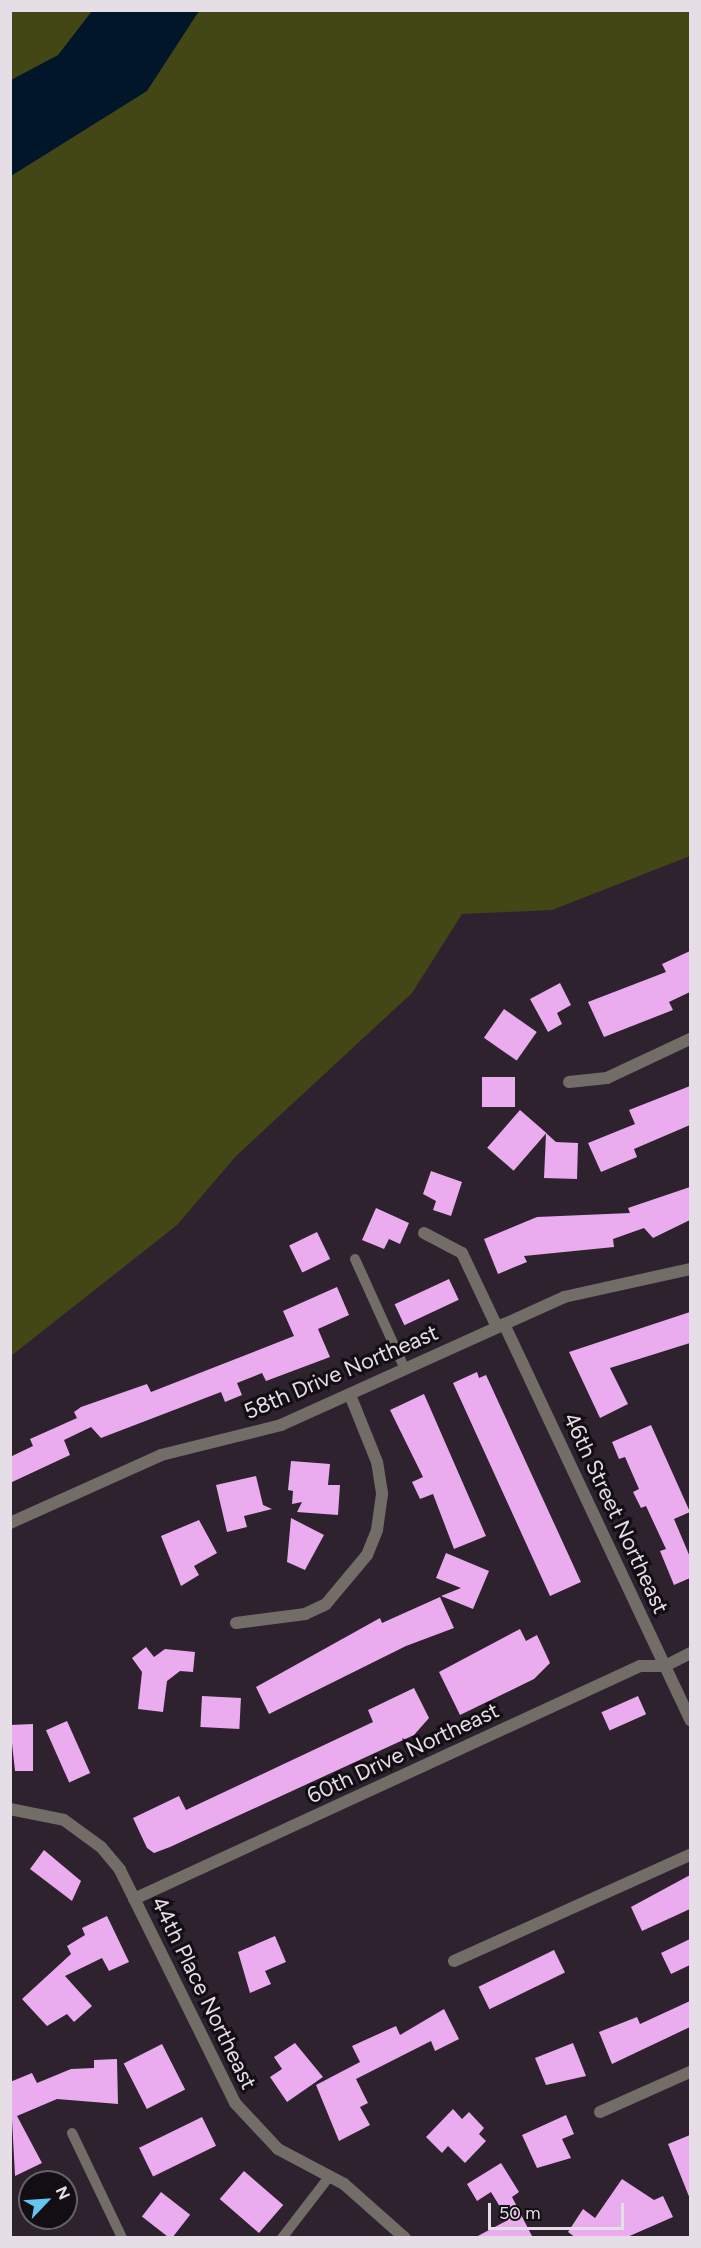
<!DOCTYPE html>
<style>
body{margin:0}
#map{position:relative;width:701px;height:2248px;overflow:hidden;background:#2d222e;font-family:Figtree,sans-serif}
div>[style]{position:absolute}
[style*='--x']{left:calc(var(--x)*1px);top:calc(var(--y)*1px);width:calc(var(--w)*1px);rotate:calc(var(--a)*1deg)}
.green>*{inset:0;background:#434715}
.water>*{inset:0;background:#011729}
.building>*{inset:0;background:#ebabef;transform-origin:0 0}
.lane>*{height:10px;margin:-5px;padding:0 5px;transform-origin:5px;border-radius:5px;background:#736d68}
.street>*{height:12px;margin:-6px;padding:0 6px;transform-origin:6px;border-radius:6px;background:#736d68}
span{translate:-50% -50%;white-space:nowrap;text-align:center;line-height:1.15;-webkit-text-stroke:6px #120e13;paint-order:stroke}
.street-label{font-size:22px;color:#e5dee6}
.frame{position:absolute;inset:0;border:12px solid #e5dee6;pointer-events:none}
.north{position:absolute;left:18px;top:2170px;width:60px;height:60px;box-sizing:border-box;background:#120e13;border:2px solid #666167;border-radius:50%;rotate:65deg;font-size:16px;font-weight:700;line-height:24px;text-align:center;color:#e5dee6}
.north::after{content:'';display:block;margin:auto;width:21px;height:27px;background:#64c5ee;clip-path:polygon(50% 0,100% 100%,50% 72%,0 100%)}
.scale{position:absolute;left:488px;top:2203px;width:136px;height:27px;box-sizing:border-box;border:3px solid #e5dee6;border-top:0;padding-left:8px;font-size:18px;line-height:21px;white-space:nowrap;color:#e5dee6;-webkit-text-stroke:4px #120e13;paint-order:stroke}
</style>
<div id="map">
<div class="green">
<div style="clip-path:polygon(11px 11px,690px 11px,690px 856px,552px 910px,462px 914px,412px 993px,236px 1156px,177px 1225px,11px 1356px)"></div>
</div>
<div class="water">
<div style="clip-path:polygon(92px 11px,199px 11px,147px 91px,11px 176px,11px 80px,58px 55px)"></div>
</div>
<div class="building">
<div style="clip-path:polygon(690px 951px,690px 992px,669px 1002px,673px 1010px,604px 1037px,588px 1002px,666px 972px,662px 964px)"></div>
<div style="clip-path:polygon(560px 983px,571px 1005px,557px 1013px,562px 1024px,548px 1032px,530px 999px)"></div>
<div style="left:504px;top:1009px;width:40px;height:35px;rotate:35deg"></div>
<div style="left:482px;top:1077px;width:33px;height:30px"></div>
<div style="clip-path:polygon(690px 1086px,690px 1125px,634px 1149px,637px 1157px,601px 1172px,588px 1143px,635px 1124px,629px 1110px)"></div>
<div style="left:520px;top:1110px;width:35px;height:50px;rotate:41deg"></div>
<div style="clip-path:polygon(546px 1133px,556px 1142px,578px 1143px,577px 1179px,544px 1178px)"></div>
<div style="clip-path:polygon(431px 1171px,462px 1182px,451px 1216px,433px 1210px,436px 1201px,423px 1194px)"></div>
<div style="clip-path:polygon(690px 1187px,690px 1220px,653px 1238px,644px 1228px,613px 1239px,614px 1247px,524px 1256px,527px 1262px,498px 1274px,484px 1239px,537px 1217px,630px 1213px,628px 1208px)"></div>
<div style="clip-path:polygon(376px 1208px,409px 1223px,400px 1244px,389px 1239px,384px 1249px,362px 1240px)"></div>
<div style="left:317px;top:1232px;width:30px;height:31px;rotate:64deg"></div>
<div style="left:449px;top:1279px;width:23px;height:60px;rotate:65deg"></div>
<div style="clip-path:polygon(337px 1287px,349px 1315px,318px 1329px,330px 1357px,266px 1381px,262px 1373px,237px 1383px,242px 1395px,225px 1402px,221px 1392px,101px 1438px,91px 1427px,64px 1440px,70px 1455px,10px 1483px,10px 1457px,33px 1446px,30px 1439px,77px 1418px,74px 1412px,81px 1407px,147px 1384px,151px 1392px,294px 1336px,283px 1311px)"></div>
<div style="clip-path:polygon(690px 1312px,690px 1343px,610px 1368px,628px 1404px,600px 1418px,569px 1352px)"></div>
<div style="clip-path:polygon(477px 1372px,479px 1378px,486px 1375px,581px 1582px,550px 1596px,453px 1383px)"></div>
<div style="clip-path:polygon(424px 1394px,486px 1536px,454px 1549px,433px 1494px,420px 1499px,412px 1482px,423px 1477px,390px 1410px)"></div>
<div style="clip-path:polygon(651px 1425px,690px 1512px,674px 1519px,690px 1557px,690px 1578px,674px 1585px,660px 1551px,666px 1549px,646px 1506px,641px 1508px,633px 1492px,639px 1489px,625px 1457px,619px 1459px,612px 1442px)"></div>
<div style="clip-path:polygon(291px 1461px,330px 1464px,328px 1485px,340px 1485px,338px 1515px,297px 1512px,302px 1502px,292px 1504px,293px 1491px,288px 1490px)"></div>
<div style="clip-path:polygon(256px 1476px,263px 1505px,272px 1509px,244px 1516px,247px 1527px,227px 1532px,216px 1485px)"></div>
<div style="clip-path:polygon(291px 1518px,324px 1535px,305px 1570px,287px 1562px)"></div>
<div style="clip-path:polygon(199px 1520px,217px 1553px,194px 1566px,199px 1575px,181px 1586px,161px 1536px)"></div>
<div style="clip-path:polygon(446px 1553px,489px 1571px,473px 1609px,441px 1596px,461px 1588px,436px 1578px)"></div>
<div style="clip-path:polygon(440px 1597px,454px 1628px,406px 1646px,269px 1714px,256px 1687px,380px 1618px,382px 1623px)"></div>
<div style="clip-path:polygon(520px 1629px,526px 1641px,537px 1635px,550px 1663px,534px 1679px,460px 1715px,439px 1672px)"></div>
<div style="clip-path:polygon(146px 1647px,154px 1657px,165px 1649px,195px 1652px,193px 1672px,180px 1671px,167px 1681px,163px 1712px,138px 1709px,142px 1672px,132px 1658px)"></div>
<div style="clip-path:polygon(414px 1688px,429px 1718px,414px 1735px,170px 1847px,154px 1853px,147px 1848px,133px 1818px,179px 1796px,186px 1810px,373px 1722px,368px 1710px)"></div>
<div style="left:202px;top:1696px;width:39px;height:31px;rotate:3deg"></div>
<div style="left:638px;top:1696px;width:20px;height:40px;rotate:66deg"></div>
<div style="left:67px;top:1721px;width:57px;height:23px;rotate:66deg"></div>
<div style="clip-path:polygon(33px 1724px,33px 1771px,15px 1771px,10px 1725px)"></div>
<div style="clip-path:polygon(44px 1850px,81px 1881px,72px 1901px,30px 1869px)"></div>
<div style="clip-path:polygon(690px 1875px,690px 1909px,642px 1931px,631px 1907px)"></div>
<div style="clip-path:polygon(107px 1916px,129px 1962px,109px 1971px,102px 1958px,65px 1976px,92px 2006px,74px 2022px,67px 2014px,47px 2026px,22px 1999px,71px 1954px,67px 1946px,85px 1935px,82px 1928px)"></div>
<div style="clip-path:polygon(275px 1936px,286px 1962px,265px 1971px,271px 1984px,250px 1993px,238px 1952px)"></div>
<div style="clip-path:polygon(690px 1939px,690px 1965px,671px 1974px,661px 1953px)"></div>
<div style="left:554px;top:1950px;width:25px;height:84px;rotate:64deg"></div>
<div style="clip-path:polygon(690px 2001px,690px 2027px,612px 2064px,599px 2032px,637px 2017px,640px 2024px)"></div>
<div style="clip-path:polygon(444px 2009px,459px 2039px,435px 2051px,431px 2041px,356px 2079px,368px 2103px,360px 2107px,370px 2125px,339px 2141px,316px 2085px,360px 2062px,352px 2046px,396px 2026px,400px 2035px)"></div>
<div style="clip-path:polygon(295px 2043px,323px 2077px,287px 2102px,270px 2077px,282px 2069px,274px 2057px)"></div>
<div style="clip-path:polygon(573px 2043px,586px 2076px,546px 2085px,535px 2058px)"></div>
<div style="left:162px;top:2044px;width:51px;height:43px;rotate:63deg"></div>
<div style="clip-path:polygon(117px 2059px,118px 2104px,57px 2099px,17px 2116px,42px 2163px,15px 2176px,10px 2082px,32px 2073px,37px 2083px,71px 2069px,94px 2068px,94px 2060px)"></div>
<div style="clip-path:polygon(453px 2109px,462px 2119px,469px 2112px,484px 2128px,479px 2134px,486px 2141px,465px 2163px,448px 2146px,442px 2153px,426px 2137px)"></div>
<div style="clip-path:polygon(566px 2115px,574px 2134px,562px 2139px,571px 2158px,537px 2168px,522px 2135px)"></div>
<div style="left:202px;top:2117px;width:32px;height:70px;rotate:64deg"></div>
<div style="clip-path:polygon(690px 2135px,690px 2199px,668px 2144px)"></div>
<div style="clip-path:polygon(501px 2163px,519px 2192px,512px 2197px,533px 2238px,474px 2238px,508px 2220px,491px 2192px,477px 2201px,467px 2184px)"></div>
<div style="left:244px;top:2171px;width:52px;height:37px;rotate:41deg"></div>
<div style="clip-path:polygon(622px 2179px,654px 2200px,663px 2196px,673px 2217px,625px 2238px,576px 2238px,568px 2232px,583px 2209px,595px 2218px)"></div>
<div style="left:161px;top:2192px;width:37px;height:31px;rotate:38deg"></div>
</div>
<div class="lane">
<div style="--x:355;--y:1259;--w:121;--a:65.6"></div>
<div style="--x:72;--y:2133;--w:116;--a:64.5"></div>
<div style="--x:282;--y:2238;--w:77;--a:-52.4"></div>
</div>
<div class="street">
<div style="--x:569;--y:1082;--w:38;--a:-6"></div>
<div style="--x:607;--y:1078;--w:92;--a:-25.2"></div>
<div style="--x:424;--y:1233;--w:43;--a:27.8"></div>
<div style="--x:462;--y:1253;--w:82;--a:64.7"></div>
<div style="--x:504;--y:1324;--w:438;--a:64.8"></div>
<div style="--x:10;--y:1523;--w:166;--a:-24.2"></div>
<div style="--x:161;--y:1455;--w:124;--a:-14"></div>
<div style="--x:281;--y:1425;--w:311;--a:-24.3"></div>
<div style="--x:564;--y:1297;--w:129;--a:-12.5"></div>
<div style="--x:236;--y:1623;--w:70;--a:-7.4"></div>
<div style="--x:305;--y:1614;--w:23;--a:-25"></div>
<div style="--x:326;--y:1604;--w:64;--a:-50.1"></div>
<div style="--x:367;--y:1555;--w:27;--a:-68"></div>
<div style="--x:377;--y:1530;--w:37;--a:-82"></div>
<div style="--x:382;--y:1493;--w:31;--a:-99"></div>
<div style="--x:377;--y:1462;--w:72;--a:-111.9"></div>
<div style="--x:10;--y:1809;--w:55;--a:11.5"></div>
<div style="--x:64;--y:1820;--w:46;--a:36.1"></div>
<div style="--x:101;--y:1847;--w:30;--a:50"></div>
<div style="--x:120;--y:1870;--w:260;--a:63.7"></div>
<div style="--x:235;--y:2103;--w:63;--a:46.9"></div>
<div style="--x:278;--y:2149;--w:75;--a:27.9"></div>
<div style="--x:344;--y:2184;--w:81;--a:41.5"></div>
<div style="--x:134;--y:1899;--w:557;--a:-24.72"></div>
<div style="--x:640;--y:1666;--w:25;--a:0"></div>
<div style="--x:665;--y:1666;--w:28;--a:-27"></div>
<div style="--x:454;--y:1961;--w:259;--a:-24.2"></div>
<div style="--x:600;--y:2112;--w:98;--a:-24"></div>
</div>
<div class="street-label">
<span style="left:341px;top:1372px;rotate:-23deg">58th Drive Northeast</span>
<span style="left:616px;top:1513px;rotate:65deg">46th Street Northeast</span>
<span style="left:403px;top:1753px;rotate:-25deg">60th Drive Northeast</span>
<span style="left:204px;top:1993px;rotate:64deg">44th Place Northeast</span>
</div>
<div class="frame"></div>
<div class="north">N</div>
<div class="scale">50 m</div>
</div>
